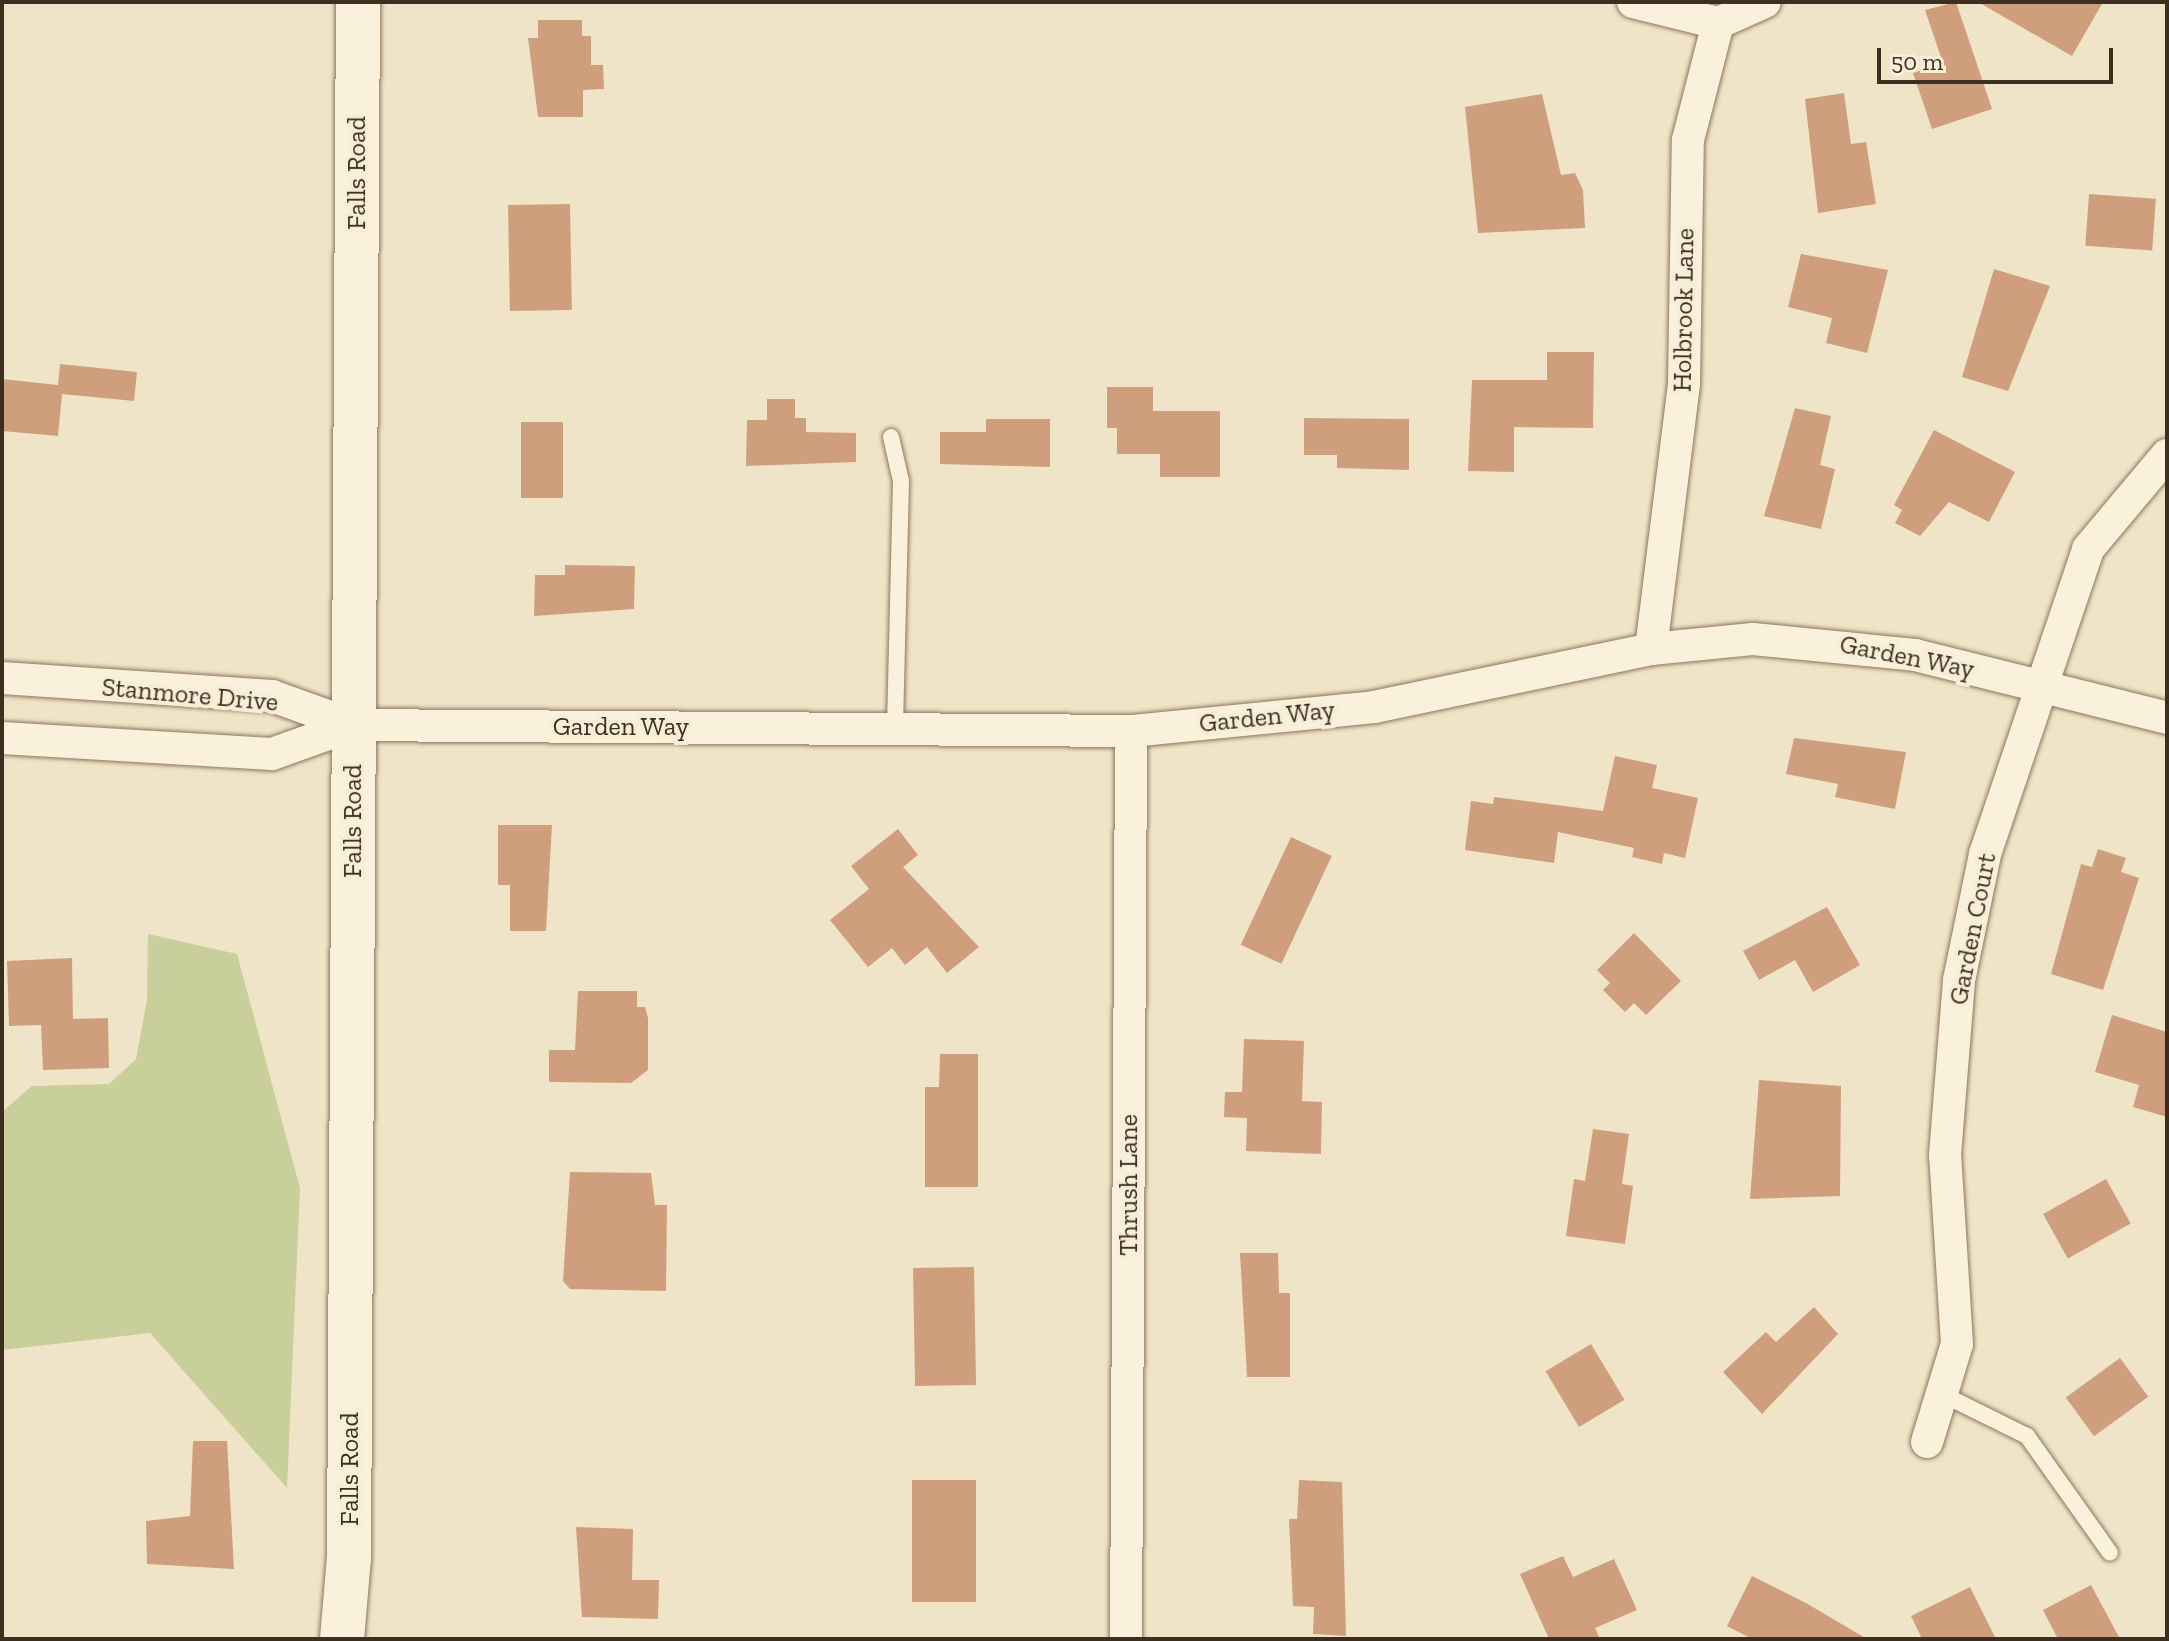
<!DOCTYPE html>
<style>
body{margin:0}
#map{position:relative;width:2169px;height:1641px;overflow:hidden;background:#f0e4c8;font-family:"Zilla Slab",serif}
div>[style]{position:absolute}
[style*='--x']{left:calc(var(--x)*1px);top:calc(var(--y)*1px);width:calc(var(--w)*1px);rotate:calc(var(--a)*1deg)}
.green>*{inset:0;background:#c9cf9b}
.building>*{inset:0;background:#cf9f7d;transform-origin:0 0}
.roads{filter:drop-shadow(0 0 2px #8d765c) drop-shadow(0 0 2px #8d765c)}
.lane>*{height:16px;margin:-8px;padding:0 8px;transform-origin:8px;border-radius:8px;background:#faf1dc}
.street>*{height:32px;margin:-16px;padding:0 16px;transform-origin:16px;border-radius:16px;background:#faf1dc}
.secondary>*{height:44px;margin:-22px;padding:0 22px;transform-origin:22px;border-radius:22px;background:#faf1dc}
span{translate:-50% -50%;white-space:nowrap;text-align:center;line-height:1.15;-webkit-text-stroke:8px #f7eed8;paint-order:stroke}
.street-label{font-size:26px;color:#3d2e20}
.frame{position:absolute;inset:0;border:4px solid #3d2e20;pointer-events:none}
.scale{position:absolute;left:1877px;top:48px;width:236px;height:36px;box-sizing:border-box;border:4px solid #3d2e20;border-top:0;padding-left:10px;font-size:24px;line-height:28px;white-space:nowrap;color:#3d2e20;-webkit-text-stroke:6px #f7eed8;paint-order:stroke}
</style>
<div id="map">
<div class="green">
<div style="clip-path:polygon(148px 934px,237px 954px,300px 1188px,287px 1488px,150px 1333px,2px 1350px,2px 1112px,32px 1086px,109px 1084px,136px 1059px,147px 1000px)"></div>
</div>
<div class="building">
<div style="clip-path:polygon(1956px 2px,1992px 109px,1932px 129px,1913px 73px,1943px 63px,1925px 10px)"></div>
<div style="clip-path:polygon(1978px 2px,2103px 2px,2072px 56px)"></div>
<div style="clip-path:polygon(538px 20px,582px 20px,582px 36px,591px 36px,591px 65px,603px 65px,604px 89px,583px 90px,583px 117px,538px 117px,528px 38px,538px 38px)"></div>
<div style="clip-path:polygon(1844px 93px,1851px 144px,1866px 142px,1876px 204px,1818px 213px,1805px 99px)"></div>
<div style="clip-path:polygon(1542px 94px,1561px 175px,1575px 173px,1583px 190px,1585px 228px,1478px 233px,1465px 107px)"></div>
<div style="left:2089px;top:194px;width:67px;height:52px;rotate:4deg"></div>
<div style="left:570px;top:204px;width:106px;height:62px;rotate:89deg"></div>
<div style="clip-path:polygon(1801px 254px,1888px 270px,1867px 353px,1826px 343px,1832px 318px,1788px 307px)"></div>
<div style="clip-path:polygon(1994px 269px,2050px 286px,2008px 391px,1962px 377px)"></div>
<div style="clip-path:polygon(1547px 352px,1594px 352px,1593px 428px,1514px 427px,1514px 472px,1468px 471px,1472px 380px,1547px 380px)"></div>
<div style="clip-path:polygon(60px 364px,137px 372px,134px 401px,62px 394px,58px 436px,2px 431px,2px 379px,58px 385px)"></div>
<div style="clip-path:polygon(1107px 387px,1153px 387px,1153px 411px,1220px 411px,1220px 477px,1160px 477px,1160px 454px,1117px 454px,1117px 428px,1107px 428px)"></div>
<div style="clip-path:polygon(767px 399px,795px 399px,795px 418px,806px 418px,806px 432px,856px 433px,856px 462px,746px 466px,747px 420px,767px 420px)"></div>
<div style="clip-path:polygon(1795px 408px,1831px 416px,1820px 465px,1835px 469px,1821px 529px,1764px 516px)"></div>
<div style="clip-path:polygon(1304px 418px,1409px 419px,1409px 470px,1337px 468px,1337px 455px,1304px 455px)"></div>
<div style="clip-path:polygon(986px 419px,1050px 419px,1050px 467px,940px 464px,940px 432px,986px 432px)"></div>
<div style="left:521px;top:422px;width:42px;height:76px"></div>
<div style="clip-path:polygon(1934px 430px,2015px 472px,1989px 522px,1949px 502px,1920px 536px,1895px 523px,1902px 510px,1894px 505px)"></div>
<div style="clip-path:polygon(565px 565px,635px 566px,634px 609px,534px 616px,535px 575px,565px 575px)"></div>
<div style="clip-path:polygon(1794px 738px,1906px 752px,1895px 809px,1835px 797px,1838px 784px,1786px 774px)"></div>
<div style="clip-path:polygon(1615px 756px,1657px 765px,1652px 788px,1698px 798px,1685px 858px,1664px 853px,1662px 864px,1632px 857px,1634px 848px,1558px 832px,1554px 863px,1465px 850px,1471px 801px,1493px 804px,1494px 797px,1603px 811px)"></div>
<div style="clip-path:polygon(498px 825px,552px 825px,546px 931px,510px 931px,510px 885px,498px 885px)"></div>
<div style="clip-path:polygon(898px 829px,918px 855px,903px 867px,979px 947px,947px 973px,927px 947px,905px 965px,892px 948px,868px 967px,830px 920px,869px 889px,851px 866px)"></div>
<div style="left:1291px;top:837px;width:45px;height:119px;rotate:25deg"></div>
<div style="clip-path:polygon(2098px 849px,2126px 858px,2121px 872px,2139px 878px,2103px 990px,2051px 974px,2081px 864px,2092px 867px)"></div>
<div style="clip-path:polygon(1827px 907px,1860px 965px,1813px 992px,1795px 960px,1759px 980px,1743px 951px)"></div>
<div style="clip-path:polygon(1634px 933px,1681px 981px,1646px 1015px,1634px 1003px,1625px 1012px,1603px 990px,1610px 983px,1597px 970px)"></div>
<div style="clip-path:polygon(72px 958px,73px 1019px,108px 1018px,109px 1068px,43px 1070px,41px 1025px,9px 1026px,7px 961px)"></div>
<div style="clip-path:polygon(578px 991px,637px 991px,637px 1007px,645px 1007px,648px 1018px,648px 1070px,631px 1083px,549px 1082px,549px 1050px,575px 1050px)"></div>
<div style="clip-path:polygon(2112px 1015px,2167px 1032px,2167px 1117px,2133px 1107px,2139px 1085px,2095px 1072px)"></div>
<div style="clip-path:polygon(1244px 1039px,1304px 1041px,1302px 1101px,1322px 1102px,1321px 1154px,1246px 1151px,1247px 1118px,1224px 1117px,1225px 1092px,1242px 1092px)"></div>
<div style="clip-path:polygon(940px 1054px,978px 1054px,978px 1187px,925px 1187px,925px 1087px,939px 1087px)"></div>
<div style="clip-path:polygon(1759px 1080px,1841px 1086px,1840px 1196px,1750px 1199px)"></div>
<div style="clip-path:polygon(1593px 1129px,1629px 1134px,1622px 1184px,1633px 1186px,1625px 1244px,1566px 1236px,1574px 1179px,1585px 1181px)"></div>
<div style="clip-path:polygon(570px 1172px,651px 1173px,655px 1205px,667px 1205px,666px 1291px,570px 1289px,563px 1281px)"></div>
<div style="left:2106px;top:1179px;width:51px;height:72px;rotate:61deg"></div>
<div style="clip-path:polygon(1240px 1253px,1278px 1253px,1279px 1293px,1290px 1293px,1290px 1377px,1247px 1377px)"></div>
<div style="left:974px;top:1267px;width:118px;height:61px;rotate:89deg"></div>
<div style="clip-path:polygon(1814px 1307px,1838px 1334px,1762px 1414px,1723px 1372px,1766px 1332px,1776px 1342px)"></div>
<div style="left:1591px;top:1344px;width:65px;height:53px;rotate:59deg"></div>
<div style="left:2120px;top:1358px;width:48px;height:67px;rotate:54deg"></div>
<div style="clip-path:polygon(193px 1441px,227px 1441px,234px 1569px,147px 1564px,146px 1521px,190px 1516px)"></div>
<div style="left:912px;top:1480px;width:64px;height:122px"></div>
<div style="clip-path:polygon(1299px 1480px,1342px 1482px,1346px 1636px,1313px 1634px,1314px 1607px,1293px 1606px,1289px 1519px,1297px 1519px)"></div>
<div style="clip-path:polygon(576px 1527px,633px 1529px,632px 1580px,659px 1580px,658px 1619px,582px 1617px)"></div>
<div style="clip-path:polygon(1563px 1556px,1573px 1577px,1614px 1559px,1637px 1610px,1595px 1628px,1600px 1639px,1549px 1639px,1520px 1574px)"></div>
<div style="clip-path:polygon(1752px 1576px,1806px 1603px,1867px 1639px,1752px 1639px,1727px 1626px)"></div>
<div style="clip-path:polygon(2091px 1585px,2120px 1639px,2058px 1639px,2043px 1610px)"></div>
<div style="clip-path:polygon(1970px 1587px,1996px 1639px,1922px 1639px,1911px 1616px)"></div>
</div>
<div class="roads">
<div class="lane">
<div style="--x:891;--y:437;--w:45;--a:77.2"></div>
<div style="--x:901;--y:481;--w:248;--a:91.4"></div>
<div style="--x:1942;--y:1394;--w:95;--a:26.3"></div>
<div style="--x:2027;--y:1436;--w:143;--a:54.6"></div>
</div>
<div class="street">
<div style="--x:1633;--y:2;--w:88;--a:13.9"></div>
<div style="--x:1651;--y:649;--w:267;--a:-82.9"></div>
<div style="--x:1684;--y:384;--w:244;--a:-89.1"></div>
<div style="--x:1688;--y:140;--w:121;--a:-75.6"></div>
<div style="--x:1718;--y:23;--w:51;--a:-24.1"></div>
<div style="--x:2;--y:678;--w:271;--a:3.8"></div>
<div style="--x:272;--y:696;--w:86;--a:19.7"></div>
<div style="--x:353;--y:725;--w:778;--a:0.44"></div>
<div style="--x:1131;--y:731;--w:244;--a:-5.6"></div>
<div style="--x:1374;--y:707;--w:283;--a:-11.8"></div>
<div style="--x:1651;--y:649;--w:102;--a:-5.6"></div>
<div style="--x:1753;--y:639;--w:163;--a:5.6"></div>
<div style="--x:1915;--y:655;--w:260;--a:14"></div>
<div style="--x:2;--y:738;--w:270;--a:3.4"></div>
<div style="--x:272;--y:754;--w:86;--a:-19.7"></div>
<div style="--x:1927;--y:1442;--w:102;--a:-73"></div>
<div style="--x:1957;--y:1344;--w:189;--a:-93.6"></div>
<div style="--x:1945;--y:1155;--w:176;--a:-85.4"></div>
<div style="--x:1959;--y:980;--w:129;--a:-78.3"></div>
<div style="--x:1985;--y:854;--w:322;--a:-71.3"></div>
<div style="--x:2088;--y:549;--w:123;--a:-50"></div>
<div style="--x:1126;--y:1639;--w:908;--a:-89.68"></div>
</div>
<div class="secondary">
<div style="--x:342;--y:1639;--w:81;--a:-85.1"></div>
<div style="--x:349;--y:1558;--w:1556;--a:-89.67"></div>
</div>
</div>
<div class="street-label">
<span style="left:357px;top:173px;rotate:-90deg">Falls Road</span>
<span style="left:1684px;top:310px;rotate:-89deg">Holbrook Lane</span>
<span style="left:1907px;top:657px;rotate:11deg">Garden Way</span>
<span style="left:190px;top:695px;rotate:5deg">Stanmore Drive</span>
<span style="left:1267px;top:717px;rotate:-6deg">Garden Way</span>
<span style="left:621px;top:727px">Garden Way</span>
<span style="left:353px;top:821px;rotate:-90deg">Falls Road</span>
<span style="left:1973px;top:929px;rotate:-79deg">Garden Court</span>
<span style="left:1129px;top:1185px;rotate:-90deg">Thrush Lane</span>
<span style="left:350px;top:1469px;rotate:-90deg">Falls Road</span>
</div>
<div class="frame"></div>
<div class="scale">50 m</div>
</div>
